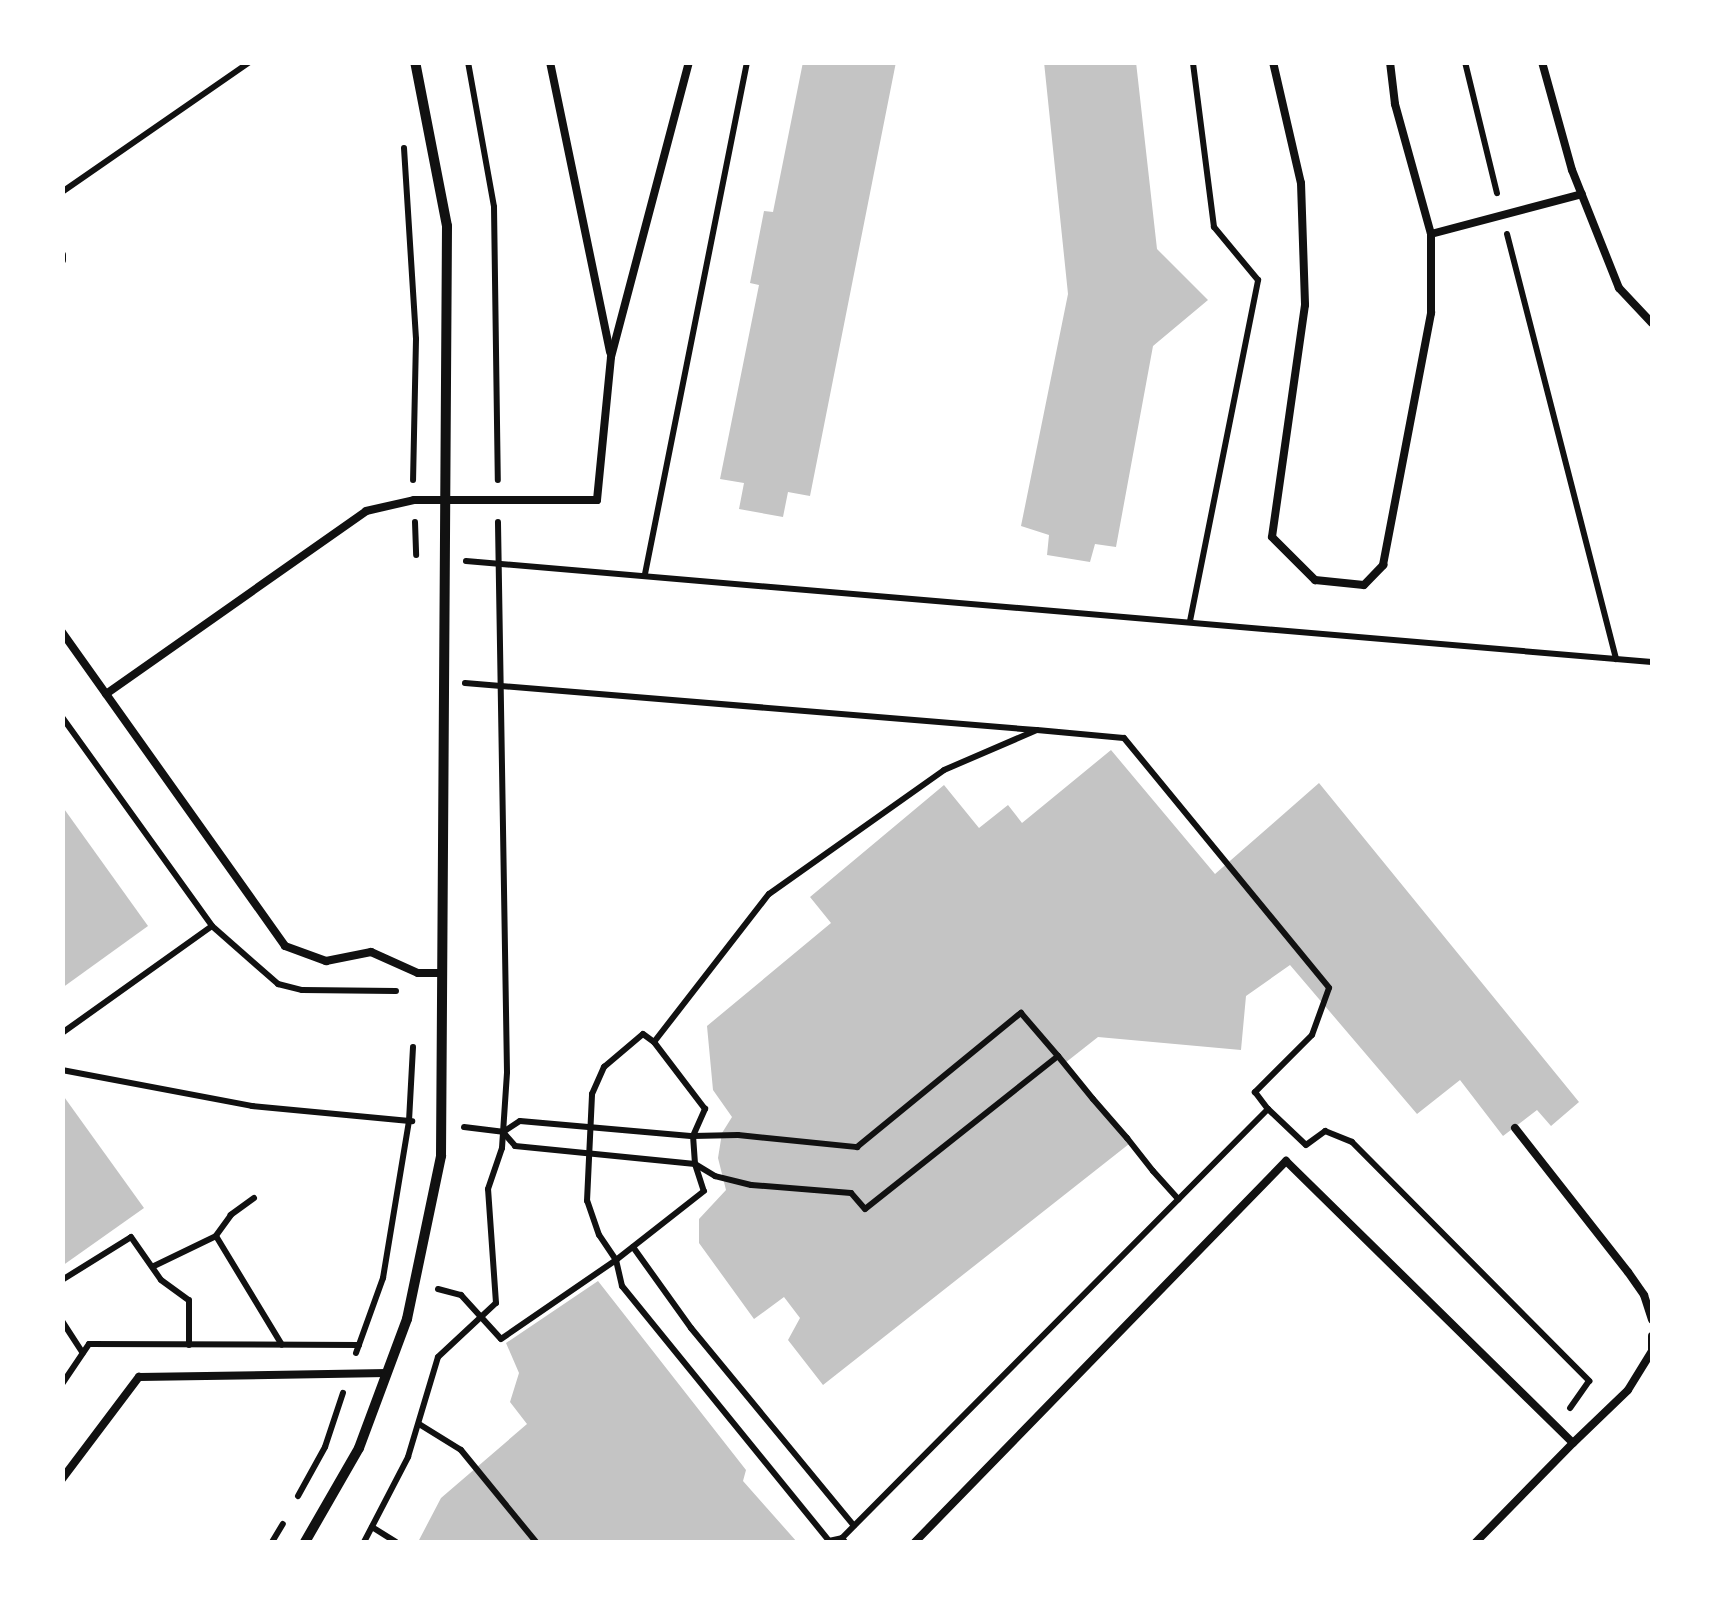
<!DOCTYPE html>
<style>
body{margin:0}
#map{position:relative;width:1715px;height:1605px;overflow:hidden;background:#fff;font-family:Manrope,sans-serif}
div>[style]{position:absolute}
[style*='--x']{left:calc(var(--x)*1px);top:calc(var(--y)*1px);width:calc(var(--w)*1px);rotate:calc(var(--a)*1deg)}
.building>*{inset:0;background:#c4c4c4}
.path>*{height:6px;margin:-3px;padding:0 3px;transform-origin:3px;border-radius:3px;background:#111}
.service>*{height:8px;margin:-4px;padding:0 4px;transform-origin:4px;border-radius:4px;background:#111}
.minor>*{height:10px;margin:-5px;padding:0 5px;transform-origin:5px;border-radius:5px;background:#111}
span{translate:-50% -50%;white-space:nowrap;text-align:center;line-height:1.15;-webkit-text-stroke:9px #fff;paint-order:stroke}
.frame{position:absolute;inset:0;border:65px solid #fff;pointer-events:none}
</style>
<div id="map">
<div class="building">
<div style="clip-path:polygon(803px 62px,896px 62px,810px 496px,788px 492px,783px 517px,739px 509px,744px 483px,720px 479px,759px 285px,750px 283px,764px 211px,773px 212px)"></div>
<div style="clip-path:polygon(1044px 62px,1136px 62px,1157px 249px,1208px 300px,1153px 346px,1116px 547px,1095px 544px,1090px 562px,1047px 555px,1049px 535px,1021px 526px,1068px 294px)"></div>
<div style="clip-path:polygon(1111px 750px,1215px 874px,1319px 783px,1579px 1102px,1551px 1126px,1537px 1110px,1503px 1136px,1460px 1080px,1417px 1114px,1290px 965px,1246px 996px,1241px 1050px,1098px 1037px,1065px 1063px,1129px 1144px,823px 1385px,788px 1340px,800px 1318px,784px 1297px,754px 1319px,699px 1243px,699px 1219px,726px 1190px,718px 1158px,722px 1133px,732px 1117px,713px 1090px,707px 1026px,831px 923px,810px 897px,944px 785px,979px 828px,1008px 805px,1022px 823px)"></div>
<div style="clip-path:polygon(62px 806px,148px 926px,62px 988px)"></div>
<div style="clip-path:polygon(62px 1094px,144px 1208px,62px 1266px)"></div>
<div style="clip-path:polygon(598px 1281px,746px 1470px,743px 1481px,797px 1542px,418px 1542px,441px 1498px,527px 1424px,510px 1402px,519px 1373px,506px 1343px)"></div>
</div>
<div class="path">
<div style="--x:468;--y:62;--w:147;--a:79.8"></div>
<div style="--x:494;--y:207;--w:273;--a:89.2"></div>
<div style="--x:1465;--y:62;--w:135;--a:76.3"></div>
<div style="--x:404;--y:148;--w:191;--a:86.4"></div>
<div style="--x:416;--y:339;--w:141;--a:91.2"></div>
<div style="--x:62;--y:192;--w:229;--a:-34.7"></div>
<div style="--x:1507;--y:234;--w:439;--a:75.6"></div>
<div style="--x:415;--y:522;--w:33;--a:88"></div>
<div style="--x:466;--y:561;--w:1190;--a:4.87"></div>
<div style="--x:645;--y:574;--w:522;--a:-78.73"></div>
<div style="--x:1190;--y:621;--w:348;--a:-78.7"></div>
<div style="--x:1258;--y:280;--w:69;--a:-129.7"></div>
<div style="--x:1214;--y:227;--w:166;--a:-97.3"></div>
<div style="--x:465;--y:683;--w:573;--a:4.71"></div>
<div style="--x:62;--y:717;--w:257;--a:54.3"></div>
<div style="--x:212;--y:926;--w:88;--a:41.3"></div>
<div style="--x:278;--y:984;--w:25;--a:14"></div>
<div style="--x:302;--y:990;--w:94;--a:0.6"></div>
<div style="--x:62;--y:1033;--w:184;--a:-35.5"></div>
<div style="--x:1058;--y:1056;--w:246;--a:141.6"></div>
<div style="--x:865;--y:1209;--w:21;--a:-131"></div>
<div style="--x:851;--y:1193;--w:100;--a:-175.4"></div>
<div style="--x:751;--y:1185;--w:37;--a:-166"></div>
<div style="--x:715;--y:1176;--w:23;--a:-149"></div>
<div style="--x:695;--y:1164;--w:28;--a:-94"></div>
<div style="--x:693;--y:1136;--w:45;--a:-1.3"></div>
<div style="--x:738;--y:1135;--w:120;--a:5.8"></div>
<div style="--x:857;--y:1147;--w:212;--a:-39.3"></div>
<div style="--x:1021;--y:1013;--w:57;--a:49.3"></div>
<div style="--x:1058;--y:1056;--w:55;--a:50.9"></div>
<div style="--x:1093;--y:1099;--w:52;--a:48.9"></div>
<div style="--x:1127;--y:1138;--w:42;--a:51.8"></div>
<div style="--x:1153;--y:1171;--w:38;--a:48"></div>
<div style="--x:62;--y:1070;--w:193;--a:10.7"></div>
<div style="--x:252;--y:1106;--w:161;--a:5.4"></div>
<div style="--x:1268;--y:1109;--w:52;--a:43.5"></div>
<div style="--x:1306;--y:1145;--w:24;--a:-36"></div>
<div style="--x:1325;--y:1131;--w:29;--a:22"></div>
<div style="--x:1352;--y:1142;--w:337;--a:45.2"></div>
<div style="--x:1589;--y:1381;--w:33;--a:125"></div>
<div style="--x:464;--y:1127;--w:39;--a:7"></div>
<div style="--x:503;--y:1132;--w:18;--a:49"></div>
<div style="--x:515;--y:1146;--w:181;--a:5.7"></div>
<div style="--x:695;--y:1164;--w:28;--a:72"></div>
<div style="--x:704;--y:1191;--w:112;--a:141.9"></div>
<div style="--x:616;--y:1260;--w:27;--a:77"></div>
<div style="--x:622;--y:1286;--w:328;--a:50.9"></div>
<div style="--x:829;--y:1541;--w:13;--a:-13"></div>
<div style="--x:842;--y:1538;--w:5;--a:53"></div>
<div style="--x:503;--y:1132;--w:20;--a:-33"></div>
<div style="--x:520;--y:1121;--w:174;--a:5"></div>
<div style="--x:693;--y:1136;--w:30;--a:-66"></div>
<div style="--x:705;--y:1109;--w:84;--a:-127.3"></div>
<div style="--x:254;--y:1198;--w:29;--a:144"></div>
<div style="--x:231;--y:1215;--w:26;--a:126"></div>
<div style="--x:216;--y:1236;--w:127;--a:58.8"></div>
<div style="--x:633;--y:1247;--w:100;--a:54.4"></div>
<div style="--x:691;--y:1328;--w:256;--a:50.5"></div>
<div style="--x:154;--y:1266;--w:69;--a:-25.8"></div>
<div style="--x:62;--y:1280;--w:81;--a:-31.9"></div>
<div style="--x:131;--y:1237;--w:52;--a:55.1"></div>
<div style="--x:161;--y:1280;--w:34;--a:36"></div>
<div style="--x:189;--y:1300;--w:45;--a:90"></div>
<div style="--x:438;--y:1289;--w:24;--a:15"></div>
<div style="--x:461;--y:1295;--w:59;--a:47.7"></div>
<div style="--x:501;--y:1339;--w:140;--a:-34.5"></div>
<div style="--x:616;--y:1260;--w:30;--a:-124"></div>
<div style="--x:599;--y:1235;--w:36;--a:-109"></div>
<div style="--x:587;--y:1201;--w:107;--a:-87.3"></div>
<div style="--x:592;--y:1094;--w:30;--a:-66"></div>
<div style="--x:604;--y:1067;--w:51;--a:-40.2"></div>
<div style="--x:643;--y:1034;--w:14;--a:36"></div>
<div style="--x:654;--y:1042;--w:187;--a:-52.2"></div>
<div style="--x:769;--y:894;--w:214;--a:-35.3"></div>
<div style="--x:944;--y:770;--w:101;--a:-23.3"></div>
<div style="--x:1037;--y:730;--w:87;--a:5.3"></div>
<div style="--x:1124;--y:738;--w:323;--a:50.6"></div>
<div style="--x:1329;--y:988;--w:50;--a:109.9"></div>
<div style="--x:1312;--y:1035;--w:81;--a:135"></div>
<div style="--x:1255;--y:1092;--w:21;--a:53"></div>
<div style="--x:1268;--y:1109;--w:605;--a:134.8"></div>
<div style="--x:62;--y:1321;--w:38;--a:57"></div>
<div style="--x:356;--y:1353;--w:80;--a:-70.2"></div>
<div style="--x:383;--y:1278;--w:159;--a:-80.6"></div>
<div style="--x:409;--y:1121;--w:74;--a:-86.9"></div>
<div style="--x:62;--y:1384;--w:48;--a:-56"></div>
<div style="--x:89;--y:1344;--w:270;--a:0.2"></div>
<div style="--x:419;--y:1424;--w:49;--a:31.8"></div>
<div style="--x:461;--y:1450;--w:119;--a:50.8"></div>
<div style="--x:298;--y:1496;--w:56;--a:-61.1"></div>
<div style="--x:325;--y:1447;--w:57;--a:-71.6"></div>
<div style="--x:372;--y:1527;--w:28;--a:32"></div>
<div style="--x:272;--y:1542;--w:21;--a:-59"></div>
<div style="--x:364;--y:1542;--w:96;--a:-62.6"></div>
<div style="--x:408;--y:1457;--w:104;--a:-73.3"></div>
<div style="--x:438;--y:1357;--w:79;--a:-43"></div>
<div style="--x:496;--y:1303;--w:114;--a:-94"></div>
<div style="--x:488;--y:1189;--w:43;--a:-71.1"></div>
<div style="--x:502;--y:1148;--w:76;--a:-86.2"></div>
<div style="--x:507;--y:1072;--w:550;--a:-90.94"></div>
</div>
<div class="service">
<div style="--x:550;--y:62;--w:296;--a:78.3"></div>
<div style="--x:1273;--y:62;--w:124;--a:77"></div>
<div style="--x:1301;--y:183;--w:122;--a:88.1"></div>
<div style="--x:1305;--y:305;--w:234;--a:98.1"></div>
<div style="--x:1272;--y:537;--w:61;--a:45"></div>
<div style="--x:1315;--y:580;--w:49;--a:5.8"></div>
<div style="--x:1364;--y:585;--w:28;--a:-46"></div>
<div style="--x:1383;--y:565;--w:257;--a:-79.2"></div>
<div style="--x:1431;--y:313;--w:79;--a:-90"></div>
<div style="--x:1431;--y:234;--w:135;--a:-105.5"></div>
<div style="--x:1395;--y:104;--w:42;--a:-96.8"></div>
<div style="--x:1542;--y:62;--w:112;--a:74.5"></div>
<div style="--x:1572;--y:170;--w:127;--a:68.3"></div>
<div style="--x:1619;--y:288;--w:48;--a:46.7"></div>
<div style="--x:1431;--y:234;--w:156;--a:-14.8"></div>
<div style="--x:62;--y:255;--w:5;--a:90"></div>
<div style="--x:62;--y:632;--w:385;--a:54.6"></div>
<div style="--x:285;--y:946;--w:44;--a:20.1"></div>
<div style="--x:326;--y:961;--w:46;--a:-11.3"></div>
<div style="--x:371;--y:952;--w:51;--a:24.1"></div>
<div style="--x:418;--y:973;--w:25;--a:0"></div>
<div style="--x:106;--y:694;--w:318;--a:-35.1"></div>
<div style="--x:366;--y:511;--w:49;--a:-12.9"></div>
<div style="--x:414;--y:500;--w:183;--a:0"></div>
<div style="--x:597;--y:500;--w:144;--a:-84.4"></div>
<div style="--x:611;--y:357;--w:305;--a:-75.2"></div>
<div style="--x:1515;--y:1128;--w:183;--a:51.9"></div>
<div style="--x:1628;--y:1272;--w:28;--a:55"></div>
<div style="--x:1644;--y:1295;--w:26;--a:72"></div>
<div style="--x:1573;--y:1443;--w:76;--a:-43.9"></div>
<div style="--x:1628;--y:1390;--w:46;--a:-58.4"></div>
<div style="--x:1652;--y:1351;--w:15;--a:-90"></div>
<div style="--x:62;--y:1479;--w:128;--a:-53"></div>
<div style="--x:139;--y:1377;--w:248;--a:-0.9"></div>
<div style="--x:915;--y:1542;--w:532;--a:-45.76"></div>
<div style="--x:1286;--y:1161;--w:402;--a:44.5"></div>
<div style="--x:1573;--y:1443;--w:139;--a:134.4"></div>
</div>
<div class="minor">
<div style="--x:305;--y:1542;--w:108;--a:-60.1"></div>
<div style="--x:359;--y:1448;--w:138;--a:-69.6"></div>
<div style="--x:407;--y:1319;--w:167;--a:-78.2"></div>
<div style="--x:441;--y:1156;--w:930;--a:-89.63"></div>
<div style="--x:447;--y:226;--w:167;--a:-101"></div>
</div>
<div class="frame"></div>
</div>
